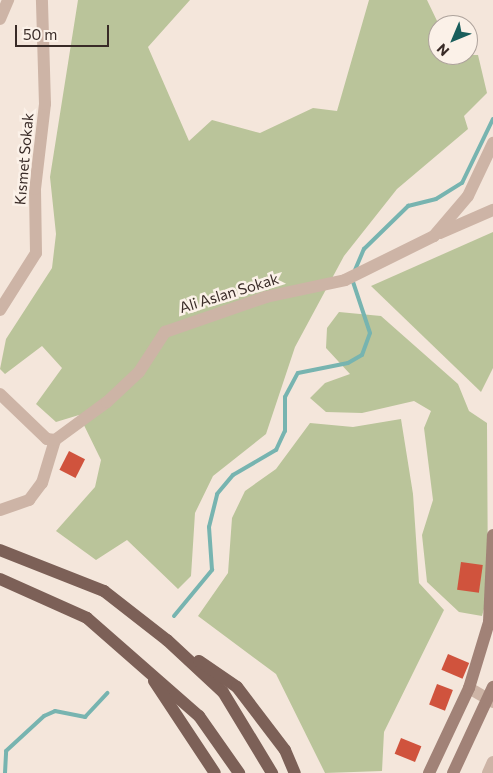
<!DOCTYPE html>
<meta charset="utf-8">
<style>
body{margin:0}
#map{position:relative;width:493px;height:773px;overflow:hidden;background:#f4e6db;font-family:Commissioner,sans-serif}
div>[style]{position:absolute}
[style*='--x']{left:calc(var(--x)*1px);top:calc(var(--y)*1px);width:calc(var(--w)*1px);rotate:calc(var(--a)*1deg)}
.green>*{inset:0;background:#bac49a}
.stream>*{height:4px;margin:-2px;padding:0 2px;transform-origin:2px;border-radius:2px;background:#77b4b0}
.building>*{inset:0;background:#d0533d;transform-origin:0 0}
.minor>*{height:12px;margin:-6px;padding:0 6px;transform-origin:6px;border-radius:6px;background:#cdb4a6}
.secondary>*{height:12px;margin:-6px;padding:0 6px;transform-origin:6px;border-radius:6px;background:#a18277}
.primary>*{height:12px;margin:-6px;padding:0 6px;transform-origin:6px;border-radius:6px;background:#7c6057}
span{translate:-50% -50%;white-space:nowrap;text-align:center;line-height:1.15;-webkit-text-stroke:5px #fbf1e8;paint-order:stroke}
.street-label{font-size:15px;color:#392b27}
.north{position:absolute;left:428px;top:15px;width:50px;height:50px;box-sizing:border-box;background:#fbf1e8;border:1px solid #ada29b;border-radius:50%;rotate:225deg;font-size:14px;font-weight:700;line-height:20px;text-align:center;color:#392b27}
.north::after{content:'';display:block;margin:auto;width:18px;height:22px;background:#195e5c;clip-path:polygon(50% 0,100% 100%,50% 72%,0 100%)}
.scale{position:absolute;left:15px;top:25px;width:94px;height:22px;box-sizing:border-box;border:2px solid #392b27;border-top:0;padding-left:6px;font-size:15px;line-height:18px;white-space:nowrap;color:#392b27;-webkit-text-stroke:4px #fbf1e8;paint-order:stroke}
</style>
<div id="map">
<div class="green">
<div style="clip-path:polygon(78px 0,190px 0,148px 47px,189px 141px,212px 120px,260px 133px,313px 108px,337px 111px,369px 0,427px 0,439px 25px,438px 55px,478px 55px,487px 93px,464px 116px,468px 129px,397px 189px,344px 256px,295px 347px,266px 434px,213px 476px,195px 513px,191px 576px,178px 589px,127px 540px,96px 560px,56px 531px,95px 487px,101px 460px,79px 415px,56px 422px,36px 404px,62px 368px,42px 346px,5px 374px,0 369px,6px 339px,52px 268px,56px 234px,50px 177px)"></div>
<div style="clip-path:polygon(493px 232px,493px 368px,481px 392px,371px 286px)"></div>
<div style="clip-path:polygon(339px 312px,381px 316px,458px 384px,469px 411px,487px 423px,488px 594px,482px 616px,459px 612px,427px 582px,422px 535px,433px 500px,424px 428px,431px 411px,414px 401px,362px 413px,326px 412px,310px 398px,325px 383px,350px 374px,326px 348px,327px 328px)"></div>
<div style="clip-path:polygon(401px 419px,413px 494px,419px 583px,444px 610px,384px 732px,382px 771px,325px 773px,276px 674px,198px 616px,228px 573px,232px 518px,245px 491px,276px 469px,310px 423px,353px 427px)"></div>
</div>
<div class="stream">
<div style="--x:355;--y:270;--w:23;--a:-67"></div>
<div style="--x:364;--y:249;--w:62;--a:-44.3"></div>
<div style="--x:408;--y:206;--w:29;--a:-14"></div>
<div style="--x:436;--y:199;--w:31;--a:-32"></div>
<div style="--x:462;--y:183;--w:71;--a:-64.2"></div>
<div style="--x:174;--y:616;--w:60;--a:-50.4"></div>
<div style="--x:212;--y:570;--w:43;--a:-94"></div>
<div style="--x:209;--y:527;--w:34;--a:-76"></div>
<div style="--x:217;--y:494;--w:25;--a:-50"></div>
<div style="--x:233;--y:475;--w:50;--a:-30.2"></div>
<div style="--x:276;--y:450;--w:21;--a:-65"></div>
<div style="--x:285;--y:431;--w:34;--a:-90"></div>
<div style="--x:285;--y:397;--w:27;--a:-62"></div>
<div style="--x:298;--y:373;--w:51;--a:-11.3"></div>
<div style="--x:348;--y:363;--w:16;--a:-30"></div>
<div style="--x:362;--y:355;--w:23;--a:-70"></div>
<div style="--x:370;--y:333;--w:57;--a:-108.4"></div>
<div style="--x:5;--y:773;--w:22;--a:-87"></div>
<div style="--x:6;--y:751;--w:52;--a:-42.6"></div>
<div style="--x:44;--y:716;--w:12;--a:-24"></div>
<div style="--x:55;--y:711;--w:31;--a:11"></div>
<div style="--x:85;--y:717;--w:33;--a:-47"></div>
</div>
<div class="building">
<div style="left:69px;top:451px;width:18px;height:21px;rotate:27deg"></div>
<div style="left:461px;top:562px;width:22px;height:28px;rotate:8deg"></div>
<div style="left:448px;top:654px;width:23px;height:17px;rotate:23deg"></div>
<div style="left:437px;top:684px;width:17px;height:22px;rotate:21deg"></div>
<div style="left:401px;top:738px;width:22px;height:17px;rotate:22deg"></div>
</div>
<div class="minor">
<div style="--x:0;--y:19;--w:21;--a:-67"></div>
<div style="--x:440;--y:233;--w:58;--a:-23.5"></div>
<div style="--x:0;--y:310;--w:67;--a:-57.7"></div>
<div style="--x:36;--y:253;--w:64;--a:-90.9"></div>
<div style="--x:35;--y:189;--w:86;--a:-83.3"></div>
<div style="--x:45;--y:104;--w:104;--a:-91.7"></div>
<div style="--x:0;--y:394;--w:65;--a:43.8"></div>
<div style="--x:47;--y:439;--w:8;--a:7"></div>
<div style="--x:0;--y:510;--w:31;--a:-19"></div>
<div style="--x:29;--y:500;--w:21;--a:-53"></div>
<div style="--x:42;--y:483;--w:45;--a:-73.2"></div>
<div style="--x:55;--y:440;--w:64;--a:-36.2"></div>
<div style="--x:107;--y:402;--w:44;--a:-43.2"></div>
<div style="--x:139;--y:372;--w:48;--a:-57"></div>
<div style="--x:165;--y:332;--w:107;--a:-19.1"></div>
<div style="--x:266;--y:297;--w:81;--a:-12.1"></div>
<div style="--x:345;--y:280;--w:99;--a:-26.3"></div>
<div style="--x:434;--y:236;--w:52;--a:-49.6"></div>
<div style="--x:468;--y:196;--w:59;--a:-64.7"></div>
<div style="--x:469;--y:688;--w:28;--a:30"></div>
<div style="--x:488;--y:773;--w:12;--a:-66"></div>
</div>
<div class="secondary">
<div style="--x:429;--y:773;--w:94;--a:-64.8"></div>
<div style="--x:469;--y:688;--w:69;--a:-73.1"></div>
<div style="--x:489;--y:622;--w:87;--a:-87.4"></div>
<div style="--x:453;--y:773;--w:95;--a:-65.1"></div>
</div>
<div class="primary">
<div style="--x:0;--y:550;--w:112;--a:21.5"></div>
<div style="--x:104;--y:591;--w:80;--a:37.9"></div>
<div style="--x:167;--y:640;--w:76;--a:42.9"></div>
<div style="--x:223;--y:692;--w:95;--a:58.8"></div>
<div style="--x:0;--y:579;--w:95;--a:24.1"></div>
<div style="--x:87;--y:618;--w:149;--a:41.2"></div>
<div style="--x:199;--y:716;--w:70;--a:54.9"></div>
<div style="--x:199;--y:661;--w:46;--a:34.4"></div>
<div style="--x:237;--y:687;--w:79;--a:52.7"></div>
<div style="--x:285;--y:750;--w:25;--a:67"></div>
<div style="--x:154;--y:681;--w:110;--a:56.5"></div>
</div>
<div class="street-label">
<span style="left:24px;top:159px;rotate:-85deg">Kısmet Sokak</span>
<span style="left:229px;top:293px;rotate:-17deg">Ali Aslan Sokak</span>
</div>
<div class="north">N</div>
<div class="scale">50 m</div>
</div>
